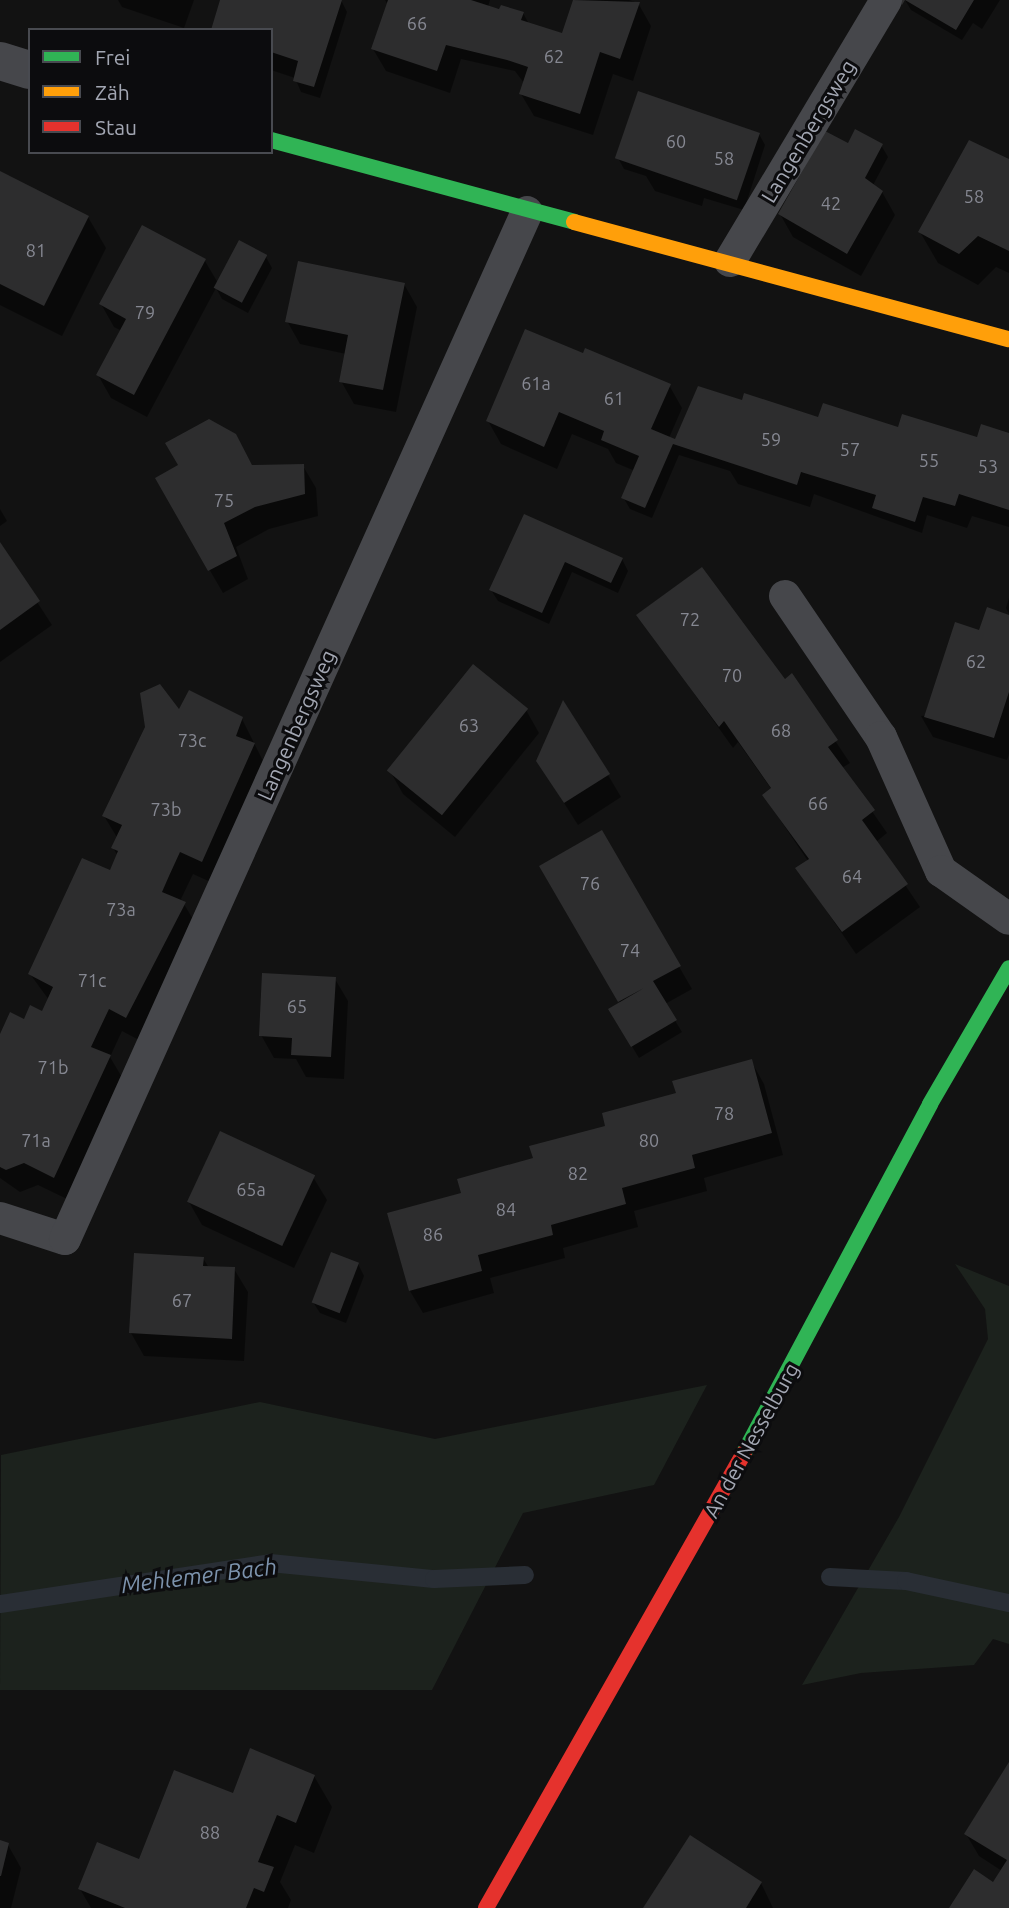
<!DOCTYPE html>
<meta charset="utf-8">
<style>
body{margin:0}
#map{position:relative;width:1009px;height:1908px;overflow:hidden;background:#121212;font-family:Ubuntu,sans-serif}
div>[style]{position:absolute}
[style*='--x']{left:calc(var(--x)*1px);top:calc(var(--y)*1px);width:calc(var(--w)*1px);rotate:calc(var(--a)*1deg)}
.green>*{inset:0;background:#1c221d}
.shadow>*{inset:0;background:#0007}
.stream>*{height:18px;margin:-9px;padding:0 9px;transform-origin:9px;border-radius:9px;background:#292e35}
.building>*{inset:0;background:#2d2d2e;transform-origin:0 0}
.lane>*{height:32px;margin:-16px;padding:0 16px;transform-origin:16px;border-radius:16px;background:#46474b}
.street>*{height:38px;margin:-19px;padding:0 19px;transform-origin:19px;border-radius:19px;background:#46474b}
.fast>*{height:16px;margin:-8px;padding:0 8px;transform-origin:8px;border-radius:8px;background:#30b455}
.slow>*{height:16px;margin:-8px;padding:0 8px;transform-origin:8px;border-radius:8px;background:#ff9f0a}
.jam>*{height:16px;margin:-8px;padding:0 8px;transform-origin:8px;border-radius:8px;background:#e5322d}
span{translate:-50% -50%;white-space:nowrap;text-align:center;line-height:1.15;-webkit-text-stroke:6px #0c0c0e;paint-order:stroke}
.number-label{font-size:18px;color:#868892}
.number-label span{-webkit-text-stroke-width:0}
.street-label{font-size:21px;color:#a3a7b3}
.water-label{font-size:23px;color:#7c92ac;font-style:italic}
.legend{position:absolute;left:28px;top:28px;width:245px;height:126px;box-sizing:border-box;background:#0c0c0e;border:2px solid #484a50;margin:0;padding:9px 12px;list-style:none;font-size:21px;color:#a3a7b3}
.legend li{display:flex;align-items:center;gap:14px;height:35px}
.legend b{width:35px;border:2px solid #484a50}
</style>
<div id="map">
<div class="green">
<div style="clip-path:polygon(955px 1264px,1009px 1286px,1009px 1644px,993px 1639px,974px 1665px,861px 1673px,802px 1685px,899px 1517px,988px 1339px,985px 1309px)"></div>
<div style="clip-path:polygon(707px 1385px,654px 1485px,523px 1513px,432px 1690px,0 1690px,1px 1455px,260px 1402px,435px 1439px)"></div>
</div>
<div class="shadow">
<div style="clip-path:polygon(118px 0,194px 0,184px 28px,122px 7px)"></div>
<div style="clip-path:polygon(222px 0,341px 0,347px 12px,320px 98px,301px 92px,295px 78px,271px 70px,271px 30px)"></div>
<div style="clip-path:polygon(385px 0,490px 0,488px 7px,523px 13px,529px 24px,563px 36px,575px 0,629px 0,638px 3px,651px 26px,633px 81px,613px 74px,593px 135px,534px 116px,521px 94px,524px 83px,515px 71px,461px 59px,450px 93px,386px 71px,373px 49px,388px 5px)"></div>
<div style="clip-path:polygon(905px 0,1000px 0,982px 29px,973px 23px,962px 40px,911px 10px)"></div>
<div style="clip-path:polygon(759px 134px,765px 145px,744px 210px,704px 198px,702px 206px,655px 191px,646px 176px,624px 169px,618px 158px)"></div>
<div style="clip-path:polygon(881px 145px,888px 157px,872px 187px,882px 192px,895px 215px,861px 276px,793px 237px,780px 214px)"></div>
<div style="clip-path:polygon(1009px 161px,1009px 273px,996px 267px,978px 285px,938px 263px,920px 232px)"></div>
<div style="clip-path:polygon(0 173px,88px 217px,106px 248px,62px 336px,0 305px)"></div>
<div style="clip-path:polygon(142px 227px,205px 261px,218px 283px,266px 257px,272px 268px,248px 313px,222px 299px,216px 288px,147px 417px,111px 398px,98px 375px,122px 331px,114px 327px,101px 304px)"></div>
<div style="clip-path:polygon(404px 284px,417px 307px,396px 412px,354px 404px,341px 381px,346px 354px,300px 344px,287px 321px)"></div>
<div style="clip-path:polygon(584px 356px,669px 385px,682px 408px,669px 438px,676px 441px,743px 402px,820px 419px,978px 440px,1009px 435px,1009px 527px,972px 516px,967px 528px,927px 515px,922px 533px,814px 494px,810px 507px,738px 484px,730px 471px,679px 455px,652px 518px,630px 509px,623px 497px,635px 471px,616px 463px,608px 449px,572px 434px,557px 469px,501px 444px,488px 421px)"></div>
<div style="clip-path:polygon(235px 435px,253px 467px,303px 466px,316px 488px,318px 516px,269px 529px,236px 547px,248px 579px,223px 593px,157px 479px)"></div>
<div style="clip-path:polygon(0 509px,7px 521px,0 526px)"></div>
<div style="clip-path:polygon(524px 517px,622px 559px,628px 571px,618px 593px,572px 572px,549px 624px,498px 601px,491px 590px)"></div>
<div style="clip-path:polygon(0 545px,52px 625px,0 662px)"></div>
<div style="clip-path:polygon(1009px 598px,1009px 614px,1006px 608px)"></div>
<div style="clip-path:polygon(639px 616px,785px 681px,792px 676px,850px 763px,842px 768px,887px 833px,876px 842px,920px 907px,856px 954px,798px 869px,808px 861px,764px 796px,772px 790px,738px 742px,733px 748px)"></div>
<div style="clip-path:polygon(1009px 616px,1009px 754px,1007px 760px,933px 737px,921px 716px,929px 715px,983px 633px)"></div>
<div style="clip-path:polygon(526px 710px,539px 733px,455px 837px,403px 794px,390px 771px)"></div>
<div style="clip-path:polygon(179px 712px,242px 719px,266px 767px,215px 884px,193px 874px,181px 899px,197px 926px,139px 1040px,122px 1031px,110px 1057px,123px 1079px,67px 1199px,38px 1185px,20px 1192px,0 1178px,0 1038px,43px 1013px,49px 1000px,30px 974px,111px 873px,118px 856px,113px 848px,118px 839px,104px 816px)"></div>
<div style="clip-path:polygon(608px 775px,621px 797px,578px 825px,552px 784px)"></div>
<div style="clip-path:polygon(601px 832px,692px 989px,665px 1004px,682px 1032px,639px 1058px,610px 1010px,621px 1004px,541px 867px)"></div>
<div style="clip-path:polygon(335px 979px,348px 1001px,344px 1079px,306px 1077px,296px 1059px,274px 1058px,261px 1035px)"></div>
<div style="clip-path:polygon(751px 1061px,764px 1084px,783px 1155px,704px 1178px,707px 1191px,634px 1211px,638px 1227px,563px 1248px,565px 1258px,490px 1278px,494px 1293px,423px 1313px,410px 1291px,463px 1194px)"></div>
<div style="clip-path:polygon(313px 1177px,327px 1200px,294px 1268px,202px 1225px,189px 1202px)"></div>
<div style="clip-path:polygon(203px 1258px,209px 1268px,234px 1269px,248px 1292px,244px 1361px,144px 1356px,131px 1333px)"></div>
<div style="clip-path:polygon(358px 1264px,364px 1276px,346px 1323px,320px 1313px,313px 1302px)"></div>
<div style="clip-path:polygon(1009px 1765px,1009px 1908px,951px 1908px,999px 1887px,1002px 1871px,979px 1856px,966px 1834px)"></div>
<div style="clip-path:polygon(314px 1776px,332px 1807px,314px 1853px,295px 1845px,280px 1882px,291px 1900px,288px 1908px,91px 1908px,80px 1889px,140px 1861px,234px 1795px)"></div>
<div style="clip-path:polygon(0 1841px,8px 1845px,21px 1868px,11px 1908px,0 1908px)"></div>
<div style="clip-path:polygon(761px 1883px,773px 1908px,645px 1908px)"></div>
</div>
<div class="stream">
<div style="--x:830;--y:1577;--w:76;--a:3"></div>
<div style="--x:906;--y:1581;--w:105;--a:12.1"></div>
<div style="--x:0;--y:1604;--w:273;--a:-8.6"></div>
<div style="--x:270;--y:1563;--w:165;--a:5.6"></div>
<div style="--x:434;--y:1579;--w:91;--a:-2.5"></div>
</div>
<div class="building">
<div style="clip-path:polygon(220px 0,342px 0,314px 87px,293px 81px,298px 61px,271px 52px,271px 30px,211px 30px)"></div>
<div style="clip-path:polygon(388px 0,471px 0,499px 9px,501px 5px,524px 12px,521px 20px,562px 33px,573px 0,640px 2px,620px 59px,600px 52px,580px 114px,519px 94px,528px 67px,507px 60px,446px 45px,437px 71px,371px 49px)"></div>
<div style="clip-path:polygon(902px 0,974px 0,956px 30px,905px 0,902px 5px)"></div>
<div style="left:638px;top:91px;width:129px;height:71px;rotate:19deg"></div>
<div style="clip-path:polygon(855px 129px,883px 144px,865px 178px,883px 191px,847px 254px,778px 214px,825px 131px,848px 143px)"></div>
<div style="clip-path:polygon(969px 140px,1009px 159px,1009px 251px,978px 236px,959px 254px,918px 232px)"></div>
<div style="clip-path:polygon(0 171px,89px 216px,44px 306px,0 284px)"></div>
<div style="clip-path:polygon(142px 225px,206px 259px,134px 395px,96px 375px,126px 319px,99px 304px)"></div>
<div style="left:239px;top:240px;width:32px;height:54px;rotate:28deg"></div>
<div style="clip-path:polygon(298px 261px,405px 283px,383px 390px,339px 382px,348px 335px,285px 322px)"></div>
<div style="clip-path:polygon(525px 329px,583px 353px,585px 348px,671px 384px,651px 429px,675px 439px,698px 386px,742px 400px,744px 393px,818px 417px,823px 403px,898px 427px,902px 414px,977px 437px,981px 424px,1009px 433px,1009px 510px,959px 494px,955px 506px,923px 497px,915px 522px,872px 508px,876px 495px,801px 472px,797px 485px,673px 444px,645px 508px,621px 498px,639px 456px,601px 440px,604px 431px,559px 412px,544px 447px,486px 421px)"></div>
<div style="clip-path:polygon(209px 419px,236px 434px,252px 465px,304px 464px,305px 494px,255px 507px,224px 523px,237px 556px,208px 571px,155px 478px,178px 465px,165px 443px)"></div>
<div style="clip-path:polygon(524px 514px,623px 558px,611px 583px,565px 562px,542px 613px,489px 590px)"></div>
<div style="clip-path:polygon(0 542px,40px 601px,0 630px)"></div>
<div style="clip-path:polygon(702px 567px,785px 679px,792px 673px,838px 740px,828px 747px,875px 810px,862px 820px,908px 884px,842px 932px,795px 868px,809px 859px,762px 795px,771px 788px,724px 721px,719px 727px,636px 615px)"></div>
<div style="clip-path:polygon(987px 607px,1009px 615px,1009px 692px,994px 738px,924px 717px,955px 622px,979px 630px)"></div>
<div style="left:473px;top:664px;width:71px;height:137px;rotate:39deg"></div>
<div style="clip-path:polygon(160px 684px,179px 709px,189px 690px,243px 717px,236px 736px,255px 743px,202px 862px,180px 852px,169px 876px,162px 892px,186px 902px,126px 1018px,109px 1009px,91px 1047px,111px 1055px,54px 1178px,24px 1163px,6px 1170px,0 1167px,0 1034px,10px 1012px,24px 1019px,30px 1005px,42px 1011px,53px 987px,28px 974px,82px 858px,110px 870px,118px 851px,111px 848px,122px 825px,102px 816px,145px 727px,140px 693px)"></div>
<div style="clip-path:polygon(563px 700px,610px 774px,564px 803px,536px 761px)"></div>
<div style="clip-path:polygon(602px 830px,681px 966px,653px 981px,677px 1020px,631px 1047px,608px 1009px,644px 988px,618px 1002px,539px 866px)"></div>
<div style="clip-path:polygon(262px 973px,336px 977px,331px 1057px,291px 1055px,292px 1038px,259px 1036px)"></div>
<div style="clip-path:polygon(752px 1059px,772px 1133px,692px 1155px,695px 1168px,622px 1188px,626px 1204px,551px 1225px,553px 1235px,478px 1255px,482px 1271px,409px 1291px,387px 1213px,461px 1193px,457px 1179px,533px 1158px,529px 1146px,605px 1126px,602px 1113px,676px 1093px,672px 1081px)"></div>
<div style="left:220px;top:1131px;width:105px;height:78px;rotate:25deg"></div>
<div style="left:331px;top:1252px;width:30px;height:54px;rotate:21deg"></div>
<div style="clip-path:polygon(134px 1253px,204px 1257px,203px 1266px,235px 1267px,232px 1339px,129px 1333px)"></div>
<div style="clip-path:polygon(250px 1748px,315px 1775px,296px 1823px,277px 1815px,258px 1862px,274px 1867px,264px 1892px,254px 1888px,246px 1908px,125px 1908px,78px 1889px,97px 1842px,139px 1859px,174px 1770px,233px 1793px)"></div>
<div style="clip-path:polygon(1009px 1762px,1009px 1908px,949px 1908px,974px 1869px,993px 1882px,1007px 1860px,964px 1834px)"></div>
<div style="clip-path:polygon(690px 1835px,762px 1882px,746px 1908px,643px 1908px)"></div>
<div style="clip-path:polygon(0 1840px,9px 1843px,1px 1876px,0 1876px)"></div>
</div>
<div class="lane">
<div style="--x:730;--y:261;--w:304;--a:-59.1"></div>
<div style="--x:785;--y:596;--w:171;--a:55.8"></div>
<div style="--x:881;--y:737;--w:147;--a:65.9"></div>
<div style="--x:941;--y:871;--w:83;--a:35.2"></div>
<div style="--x:0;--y:1218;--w:68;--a:17.9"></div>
<div style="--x:65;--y:1239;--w:1126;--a:-65.78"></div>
</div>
<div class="street">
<div style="--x:0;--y:61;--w:31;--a:17"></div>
</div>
<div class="fast">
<div style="--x:271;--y:140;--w:314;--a:15.1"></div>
<div style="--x:744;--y:1453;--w:395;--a:-61.9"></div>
<div style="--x:930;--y:1104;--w:157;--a:-59.8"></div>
</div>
<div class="slow">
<div style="--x:574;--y:222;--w:450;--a:15.1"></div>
</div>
<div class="jam">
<div style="--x:486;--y:1908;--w:523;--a:-60.45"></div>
</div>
<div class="number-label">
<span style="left:417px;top:23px">66</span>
<span style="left:554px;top:56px">62</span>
<span style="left:676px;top:141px">60</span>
<span style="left:724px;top:158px">58</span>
<span style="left:974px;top:196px">58</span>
<span style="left:831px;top:203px">42</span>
<span style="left:36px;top:250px">81</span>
<span style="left:145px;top:312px">79</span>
<span style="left:536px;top:383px">61a</span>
<span style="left:614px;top:398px">61</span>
<span style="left:771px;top:439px">59</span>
<span style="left:850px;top:449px">57</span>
<span style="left:929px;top:460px">55</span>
<span style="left:988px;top:466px">53</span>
<span style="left:224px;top:500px">75</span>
<span style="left:690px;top:619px">72</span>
<span style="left:976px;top:661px">62</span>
<span style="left:732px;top:675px">70</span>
<span style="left:469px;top:725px">63</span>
<span style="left:781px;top:730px">68</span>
<span style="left:192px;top:740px">73c</span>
<span style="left:818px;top:803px">66</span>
<span style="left:166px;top:809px">73b</span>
<span style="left:852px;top:876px">64</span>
<span style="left:590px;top:883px">76</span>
<span style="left:121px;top:909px">73a</span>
<span style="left:630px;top:950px">74</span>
<span style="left:92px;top:980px">71c</span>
<span style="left:297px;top:1006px">65</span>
<span style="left:53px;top:1067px">71b</span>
<span style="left:724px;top:1113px">78</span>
<span style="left:36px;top:1140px">71a</span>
<span style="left:649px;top:1140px">80</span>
<span style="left:578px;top:1173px">82</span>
<span style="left:251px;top:1189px">65a</span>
<span style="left:506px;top:1209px">84</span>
<span style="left:433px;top:1234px">86</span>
<span style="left:182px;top:1300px">67</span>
<span style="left:210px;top:1832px">88</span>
</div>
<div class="street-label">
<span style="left:808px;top:131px;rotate:-59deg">Langenbergsweg</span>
<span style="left:296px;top:725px;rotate:-66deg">Langenbergsweg</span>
<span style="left:751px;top:1440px;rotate:-61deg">An der Nesselburg</span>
</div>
<div class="water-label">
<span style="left:199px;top:1576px;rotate:-7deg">Mehlemer Bach</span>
</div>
<ul class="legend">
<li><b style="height:9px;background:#30b455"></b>Frei</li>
<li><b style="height:9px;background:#ff9f0a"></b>Zäh</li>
<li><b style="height:9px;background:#e5322d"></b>Stau</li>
</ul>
</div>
